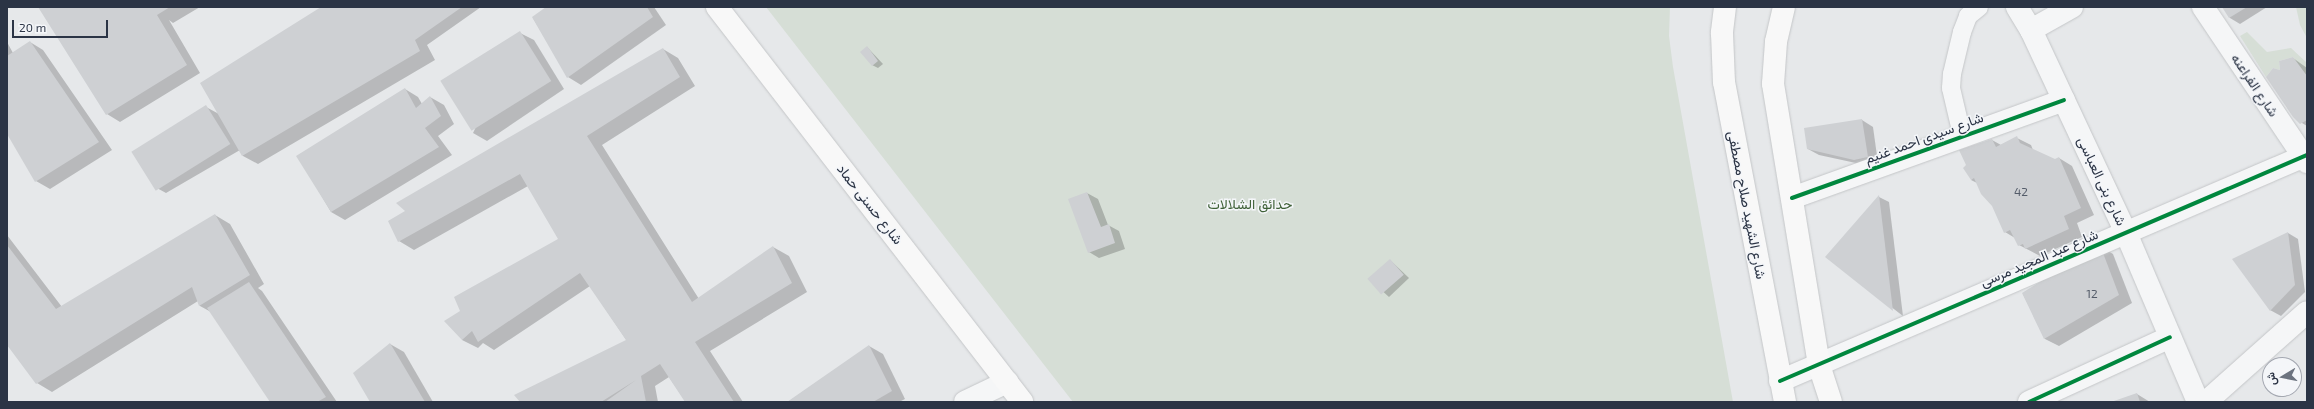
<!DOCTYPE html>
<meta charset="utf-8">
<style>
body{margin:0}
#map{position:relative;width:2314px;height:409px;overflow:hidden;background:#e6e8ea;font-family:"Exo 2",Vazirmatn,sans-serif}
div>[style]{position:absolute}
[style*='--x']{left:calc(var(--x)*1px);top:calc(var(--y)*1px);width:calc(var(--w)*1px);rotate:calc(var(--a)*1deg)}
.green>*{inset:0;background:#d6ded6}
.shadow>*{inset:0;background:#0003}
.building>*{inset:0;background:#ced0d3;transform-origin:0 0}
.roads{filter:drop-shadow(0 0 1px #c4c6c8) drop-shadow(0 0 1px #c4c6c8)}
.service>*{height:18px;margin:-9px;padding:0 9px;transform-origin:9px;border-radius:9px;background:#f5f6f7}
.minor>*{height:22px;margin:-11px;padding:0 11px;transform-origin:11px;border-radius:11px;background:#f5f6f7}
.secondary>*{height:22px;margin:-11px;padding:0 11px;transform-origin:11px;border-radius:11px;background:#f8f8f8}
.cycleway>*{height:4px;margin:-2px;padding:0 2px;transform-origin:2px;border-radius:2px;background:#00873e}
span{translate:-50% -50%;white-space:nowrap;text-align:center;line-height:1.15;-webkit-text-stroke:3px #f4f6f9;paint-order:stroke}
.number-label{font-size:12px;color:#545c69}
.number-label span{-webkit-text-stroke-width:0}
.street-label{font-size:14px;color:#2b3445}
.park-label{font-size:14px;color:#3f6138}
.frame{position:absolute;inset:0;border:8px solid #2b3445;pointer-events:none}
.north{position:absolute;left:2262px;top:357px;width:40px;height:40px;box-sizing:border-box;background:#f4f6f9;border:1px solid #a4a8b1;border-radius:50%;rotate:260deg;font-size:11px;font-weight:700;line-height:16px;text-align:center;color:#2b3445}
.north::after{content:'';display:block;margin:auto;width:14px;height:18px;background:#6c737f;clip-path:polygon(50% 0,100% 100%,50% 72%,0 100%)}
.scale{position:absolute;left:12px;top:20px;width:96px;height:18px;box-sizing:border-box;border:2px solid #2b3445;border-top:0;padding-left:5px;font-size:12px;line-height:14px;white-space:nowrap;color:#2b3445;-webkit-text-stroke:3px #f4f6f9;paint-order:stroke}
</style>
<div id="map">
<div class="green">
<div style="clip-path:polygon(766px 7px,1670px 7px,1669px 36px,1673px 67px,1733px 402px,1073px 402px)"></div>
<div style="clip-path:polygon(2296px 7px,2307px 7px,2307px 38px,2300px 25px)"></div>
<div style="clip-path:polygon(2247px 32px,2267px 52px,2291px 48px,2307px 63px,2307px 76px,2293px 57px,2279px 61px,2280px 70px,2273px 68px,2266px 77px,2240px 36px)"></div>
</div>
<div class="shadow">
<div style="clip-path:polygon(39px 7px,200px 7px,173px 23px,169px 20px,200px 73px,120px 122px,107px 114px)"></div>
<div style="clip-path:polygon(323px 7px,481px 7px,427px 45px,435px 60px,258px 164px,243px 156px,240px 150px,166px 193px,155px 187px,206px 107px,219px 114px)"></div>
<div style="clip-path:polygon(547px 7px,654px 7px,666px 25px,581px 85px,568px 77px,533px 18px)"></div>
<div style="clip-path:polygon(2223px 7px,2267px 7px,2240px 24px,2230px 18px)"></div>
<div style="clip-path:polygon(520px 33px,534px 40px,564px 89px,487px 141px,473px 133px)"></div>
<div style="clip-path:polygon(7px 42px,13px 53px,30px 42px,43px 50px,112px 150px,50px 189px,36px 181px,7px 132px)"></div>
<div style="clip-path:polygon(867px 47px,883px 64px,878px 68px,872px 65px)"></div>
<div style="clip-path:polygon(663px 49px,678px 58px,695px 86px,602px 145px,699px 299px,773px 247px,789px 256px,807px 292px,710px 351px,743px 402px,686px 402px,669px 377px,655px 386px,658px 402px,522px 402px,627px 341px,590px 286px,494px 350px,483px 343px,478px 348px,462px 340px,462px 311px,559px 239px,528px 186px,414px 250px,399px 241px)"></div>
<div style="clip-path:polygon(2293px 58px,2307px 68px,2307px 126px,2297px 120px,2281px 72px)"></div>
<div style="clip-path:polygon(405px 89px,418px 97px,422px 104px,430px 97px,444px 105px,454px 124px,438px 136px,452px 155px,345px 220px,331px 212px,298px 156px)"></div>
<div style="clip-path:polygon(1862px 120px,1873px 127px,1878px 163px,1865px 165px,1819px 155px,1808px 149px,1806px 129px)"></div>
<div style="clip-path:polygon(2017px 138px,2031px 145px,2033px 150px,2055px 160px,2059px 158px,2072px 166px,2094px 215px,2077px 223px,2082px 237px,2040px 256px,2019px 245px,2015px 238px,2005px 232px,1993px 205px,1977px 183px,1971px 180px,1992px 140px,2001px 145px)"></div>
<div style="clip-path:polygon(1087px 193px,1098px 199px,1108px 225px,1119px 231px,1125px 249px,1099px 258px,1089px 252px)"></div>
<div style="clip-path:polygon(1879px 197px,1889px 202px,1903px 316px,1826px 257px)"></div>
<div style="clip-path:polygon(215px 215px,230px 224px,264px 284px,258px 288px,262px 291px,337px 402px,271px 402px,211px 312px,200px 306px,198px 301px,52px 392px,37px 383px,7px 344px,7px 235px,62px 307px)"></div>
<div style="clip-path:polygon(2288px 233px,2298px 239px,2305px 292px,2281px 316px,2270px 310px)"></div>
<div style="clip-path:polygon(2100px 246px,2113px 254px,2132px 303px,2059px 346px,2045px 339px,2023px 294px)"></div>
<div style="clip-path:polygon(1390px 260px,1409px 278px,1389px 297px,1369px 279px)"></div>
<div style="clip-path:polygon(390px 344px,404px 352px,433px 402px,371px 402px)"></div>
<div style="clip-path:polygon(869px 346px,883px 354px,905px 399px,899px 402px,788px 402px)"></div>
<div style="clip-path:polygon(2137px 394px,2150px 402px,2114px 402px)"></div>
</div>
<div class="building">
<div style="clip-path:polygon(38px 7px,170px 7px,157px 15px,187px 65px,106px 115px)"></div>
<div style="clip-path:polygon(321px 7px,462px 7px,415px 40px,420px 51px,242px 156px,200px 83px)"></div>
<div style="clip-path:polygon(546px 7px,647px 7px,653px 17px,567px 78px,532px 17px)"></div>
<div style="clip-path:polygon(2222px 7px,2247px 7px,2229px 18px)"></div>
<div style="left:520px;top:31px;width:59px;height:94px;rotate:58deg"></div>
<div style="clip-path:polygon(30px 41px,99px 142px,35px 182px,7px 134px,7px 56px)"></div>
<div style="clip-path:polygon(867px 46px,878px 61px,872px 66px,860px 52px)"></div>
<div style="clip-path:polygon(663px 48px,680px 77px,587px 136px,692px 302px,773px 246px,792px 283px,695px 342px,734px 402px,685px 402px,660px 364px,641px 376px,646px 402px,605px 402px,636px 380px,601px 402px,520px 402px,514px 395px,626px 340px,580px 273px,478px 342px,472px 331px,462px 340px,444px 321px,460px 311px,454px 297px,558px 239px,520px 174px,398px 242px,388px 221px,405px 211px,396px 203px)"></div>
<div style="clip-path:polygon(2293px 57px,2307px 76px,2307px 120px,2300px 124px,2293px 117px,2266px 77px,2273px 68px,2280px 70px,2279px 61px)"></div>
<div style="clip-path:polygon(405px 88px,416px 108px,430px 96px,441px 116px,425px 128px,439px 147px,331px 212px,296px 156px)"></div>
<div style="left:206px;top:105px;width:46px;height:88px;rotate:58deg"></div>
<div style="clip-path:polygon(1862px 119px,1868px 157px,1854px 160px,1807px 149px,1804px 128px)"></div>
<div style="clip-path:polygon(2017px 136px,2020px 143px,2055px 159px,2059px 157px,2081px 208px,2064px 216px,2069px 229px,2025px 249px,2023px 244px,2018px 246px,2010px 230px,2004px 233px,1992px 206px,1981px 194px,1974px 178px,1971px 180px,1963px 168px,1966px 165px,1959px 150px,1992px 139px,1996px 147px)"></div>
<div style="clip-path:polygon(1087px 192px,1101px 227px,1109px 224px,1115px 243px,1088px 253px,1068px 199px)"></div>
<div style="clip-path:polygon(1879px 195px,1893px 311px,1825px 257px)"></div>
<div style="clip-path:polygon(215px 214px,250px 275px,199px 306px,192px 287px,36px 384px,7px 345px,7px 245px,56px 309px)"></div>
<div style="clip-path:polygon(2288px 232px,2295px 285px,2270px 311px,2232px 259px)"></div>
<div style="clip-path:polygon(2100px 245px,2119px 295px,2044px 339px,2022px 293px)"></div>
<div style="left:1390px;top:259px;width:21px;height:30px;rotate:49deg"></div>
<div style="clip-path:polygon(249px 282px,326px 397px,317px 402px,270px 402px,207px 308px)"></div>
<div style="clip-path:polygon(390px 343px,425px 402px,370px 402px,353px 373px)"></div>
<div style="clip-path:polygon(869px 345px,892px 391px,873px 402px,787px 402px)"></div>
<div style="clip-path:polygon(2137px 393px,2140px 402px,2111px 402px)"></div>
</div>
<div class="roads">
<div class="service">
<div style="--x:1962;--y:135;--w:48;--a:-103.2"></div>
<div style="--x:1951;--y:88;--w:14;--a:-86"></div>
<div style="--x:1952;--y:74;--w:43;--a:-76.6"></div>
<div style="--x:1962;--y:32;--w:17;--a:-69"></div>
<div style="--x:1968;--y:16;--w:14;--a:-39"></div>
</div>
<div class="minor">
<div style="--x:2017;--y:7;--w:27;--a:59"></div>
<div style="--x:2031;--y:30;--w:224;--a:64.9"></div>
<div style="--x:2126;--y:233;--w:184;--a:66.9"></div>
<div style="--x:2203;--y:7;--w:187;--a:56.1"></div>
<div style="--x:2031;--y:30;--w:47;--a:-29.3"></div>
<div style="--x:1792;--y:198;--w:289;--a:-19.8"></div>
<div style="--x:1780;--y:381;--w:573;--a:-23.21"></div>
<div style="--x:965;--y:402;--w:47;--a:-25.5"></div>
<div style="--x:2029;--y:402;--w:155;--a:-24.7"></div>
<div style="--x:2206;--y:402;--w:135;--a:-41.7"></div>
</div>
<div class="secondary">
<div style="--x:717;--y:7;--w:499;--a:52.3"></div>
<div style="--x:1725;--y:7;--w:26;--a:97"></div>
<div style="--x:1722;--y:33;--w:49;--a:87.7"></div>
<div style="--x:1724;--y:82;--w:326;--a:79.2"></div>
<div style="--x:1784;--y:7;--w:36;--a:103"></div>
<div style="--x:1776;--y:42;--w:42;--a:94.1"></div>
<div style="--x:1773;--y:84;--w:285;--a:80.7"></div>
<div style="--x:1819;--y:365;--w:39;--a:72"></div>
</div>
</div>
<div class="cycleway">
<div style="--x:1792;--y:198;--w:289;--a:-19.8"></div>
<div style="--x:1780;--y:381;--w:573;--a:-23.21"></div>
<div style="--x:2029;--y:402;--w:155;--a:-24.7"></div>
</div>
<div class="number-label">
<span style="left:2021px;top:192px">42</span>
<span style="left:2092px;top:294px">12</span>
</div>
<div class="street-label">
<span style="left:2255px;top:85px;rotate:56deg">شارع الفراعنه</span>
<span style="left:1924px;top:138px;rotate:-20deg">شارع سيدى احمد غنيم</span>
<span style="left:2102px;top:181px;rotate:65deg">شارع بنى العباسى</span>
<span style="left:870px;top:204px;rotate:52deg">شارع حسنى حماد</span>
<span style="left:1747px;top:205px;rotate:79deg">شارع الشهيد صلاح مصطفى</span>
<span style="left:2039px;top:258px;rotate:-23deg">شارع عبد المجيد مرسى</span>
</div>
<div class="park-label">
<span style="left:1250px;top:204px">حدائق الشلالات</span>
</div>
<div class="frame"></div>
<div class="north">ش</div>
<div class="scale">20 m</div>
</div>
